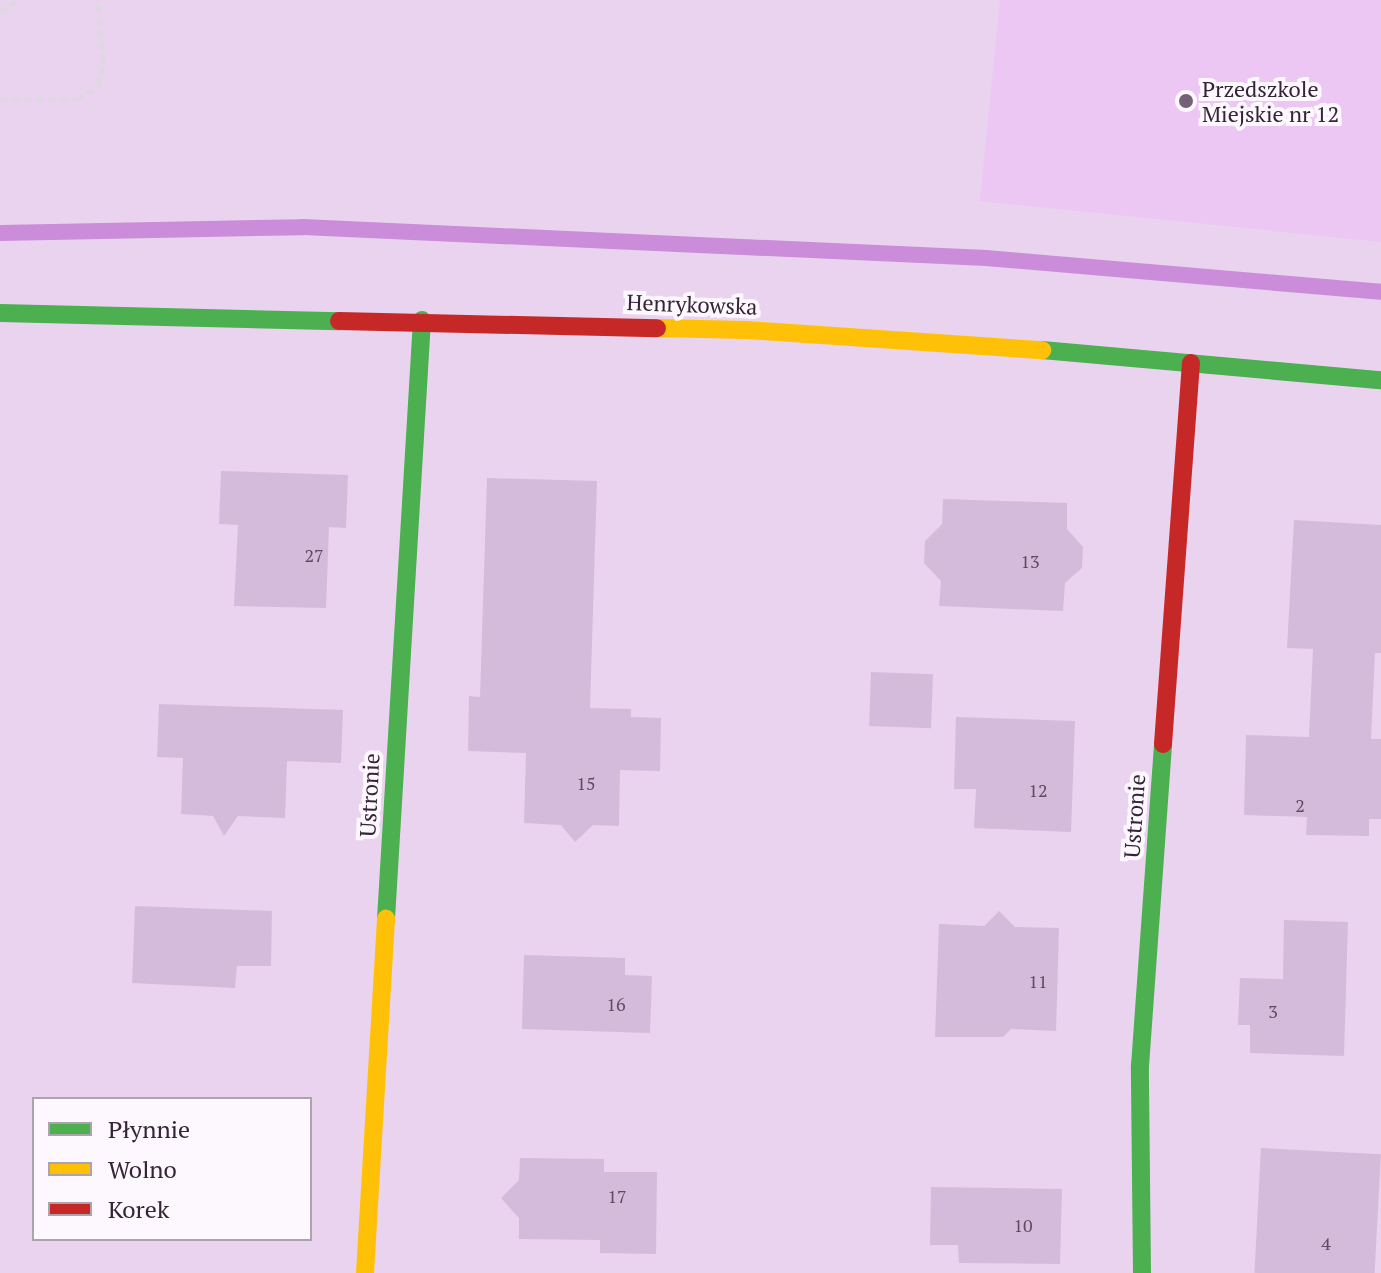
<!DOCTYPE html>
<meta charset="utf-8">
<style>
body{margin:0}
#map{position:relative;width:1381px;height:1273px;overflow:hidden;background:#ead3ef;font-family:"PT Serif",serif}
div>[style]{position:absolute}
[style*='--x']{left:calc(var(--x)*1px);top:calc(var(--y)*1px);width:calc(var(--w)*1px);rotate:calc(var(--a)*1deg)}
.built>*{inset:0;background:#ecc7f3}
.stream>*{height:16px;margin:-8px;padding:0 8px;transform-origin:8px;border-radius:8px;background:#cb8cda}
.building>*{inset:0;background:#d5bbdb;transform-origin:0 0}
.path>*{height:5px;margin-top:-2.5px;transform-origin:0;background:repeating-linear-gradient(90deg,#dfd7e1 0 8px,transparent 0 12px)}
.fast>*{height:18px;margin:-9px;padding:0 9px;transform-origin:9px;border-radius:9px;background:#4caf50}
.slow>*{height:18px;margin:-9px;padding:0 9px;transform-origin:9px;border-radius:9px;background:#ffc107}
.jam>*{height:18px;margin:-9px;padding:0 9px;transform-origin:9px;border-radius:9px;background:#c62828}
.dots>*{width:22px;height:22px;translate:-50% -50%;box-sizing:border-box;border:4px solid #fcf8fd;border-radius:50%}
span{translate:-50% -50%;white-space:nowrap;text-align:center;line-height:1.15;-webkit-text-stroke:8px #fcf8fd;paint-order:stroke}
.number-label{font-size:18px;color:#5e4b62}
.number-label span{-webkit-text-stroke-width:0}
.poi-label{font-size:22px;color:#342437}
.left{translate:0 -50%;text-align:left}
.street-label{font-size:22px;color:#342437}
.legend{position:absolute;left:32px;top:1097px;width:280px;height:144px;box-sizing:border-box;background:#fcf8fd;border:2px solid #aca3ae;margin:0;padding:10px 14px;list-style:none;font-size:24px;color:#342437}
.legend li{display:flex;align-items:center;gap:16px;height:40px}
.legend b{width:40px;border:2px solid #aca3ae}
</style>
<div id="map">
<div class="built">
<div style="clip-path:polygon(1000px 0,1381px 0,1381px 242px,980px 201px)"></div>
</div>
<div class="stream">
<div style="--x:0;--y:233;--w:303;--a:-1.1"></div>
<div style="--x:303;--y:227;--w:684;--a:2.6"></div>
<div style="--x:986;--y:258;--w:396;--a:4.9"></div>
</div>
<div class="building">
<div style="clip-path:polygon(221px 471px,348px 475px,346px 528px,329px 527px,326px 608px,234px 606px,238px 525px,219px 524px)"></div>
<div style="clip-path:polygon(487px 478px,597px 481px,590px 708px,631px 709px,631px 717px,661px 718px,660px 771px,620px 770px,619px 826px,593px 825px,575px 842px,561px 825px,524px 823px,526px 753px,468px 751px,469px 696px,480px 697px)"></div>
<div style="clip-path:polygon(943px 499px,1067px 503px,1067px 529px,1083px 547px,1082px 568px,1065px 583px,1063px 611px,939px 606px,941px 581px,924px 563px,925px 541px,942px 524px)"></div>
<div style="clip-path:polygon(1294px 520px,1381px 525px,1381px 653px,1375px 653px,1371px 739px,1381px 739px,1381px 819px,1369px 819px,1369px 836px,1306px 835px,1307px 817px,1244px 815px,1246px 735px,1309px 737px,1313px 649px,1287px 648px)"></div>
<div style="left:871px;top:672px;width:62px;height:54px;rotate:2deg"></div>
<div style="clip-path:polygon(159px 704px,343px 710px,341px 763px,287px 761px,285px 818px,238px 816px,224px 836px,213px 816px,181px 814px,183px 758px,157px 757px)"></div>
<div style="clip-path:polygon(956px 717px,1075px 721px,1071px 832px,974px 828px,976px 789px,954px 789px)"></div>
<div style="clip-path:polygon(135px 906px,272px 911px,271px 966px,237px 966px,235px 988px,132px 983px)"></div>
<div style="clip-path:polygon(999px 911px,1015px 927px,1059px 928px,1056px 1031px,1011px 1029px,1003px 1037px,935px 1037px,939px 924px,984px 926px)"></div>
<div style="clip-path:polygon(1284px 920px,1348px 922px,1344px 1056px,1250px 1053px,1250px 1025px,1238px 1025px,1240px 978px,1283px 979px)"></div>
<div style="clip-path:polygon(524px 955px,625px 958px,625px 975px,652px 976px,650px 1033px,522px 1029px)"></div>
<div style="left:1261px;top:1148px;width:120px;height:125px;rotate:3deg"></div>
<div style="clip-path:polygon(520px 1158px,604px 1159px,604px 1172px,657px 1172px,656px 1254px,600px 1253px,600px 1240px,519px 1239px,519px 1218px,501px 1198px,519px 1180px)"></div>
<div style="clip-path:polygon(931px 1187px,1062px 1189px,1060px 1264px,959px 1263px,958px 1245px,930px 1245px)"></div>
</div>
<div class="path">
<div style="--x:0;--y:12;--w:22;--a:-34"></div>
<div style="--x:0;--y:99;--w:76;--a:0"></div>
<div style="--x:76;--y:99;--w:26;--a:-29"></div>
<div style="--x:99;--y:86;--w:25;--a:-81"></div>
<div style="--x:103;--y:61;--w:61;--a:-94.7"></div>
</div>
<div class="fast">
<div style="--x:0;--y:313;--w:339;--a:1.4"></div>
<div style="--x:1042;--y:350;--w:340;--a:5.1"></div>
<div style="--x:386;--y:919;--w:600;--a:-86.56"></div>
<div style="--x:1142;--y:1273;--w:207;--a:-90.6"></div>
<div style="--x:1140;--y:1066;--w:323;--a:-85.9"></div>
</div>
<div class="slow">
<div style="--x:657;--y:328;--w:89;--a:1.3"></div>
<div style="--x:746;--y:330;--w:297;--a:3.9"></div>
<div style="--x:365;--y:1273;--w:355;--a:-86.6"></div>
</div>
<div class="jam">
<div style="--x:339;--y:321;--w:318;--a:1.3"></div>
<div style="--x:1163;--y:744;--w:382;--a:-85.8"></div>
</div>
<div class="dots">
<div style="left:1186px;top:101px;background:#746177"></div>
</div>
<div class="number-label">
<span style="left:314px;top:555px">27</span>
<span style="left:1030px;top:561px">13</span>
<span style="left:586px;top:783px">15</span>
<span style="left:1038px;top:790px">12</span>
<span style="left:1300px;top:805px">2</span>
<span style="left:1038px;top:981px">11</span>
<span style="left:616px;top:1004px">16</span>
<span style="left:1273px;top:1011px">3</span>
<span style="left:617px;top:1196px">17</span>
<span style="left:1023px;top:1225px">10</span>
<span style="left:1326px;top:1243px">4</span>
</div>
<div class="poi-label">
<span class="left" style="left:1202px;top:101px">Przedszkole<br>Miejskie nr 12</span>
</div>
<div class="street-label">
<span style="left:692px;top:304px;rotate:2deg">Henrykowska</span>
<span style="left:369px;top:795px;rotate:-87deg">Ustronie</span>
<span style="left:1134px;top:816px;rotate:-86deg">Ustronie</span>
</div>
<ul class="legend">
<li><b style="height:10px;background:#4caf50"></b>Płynnie</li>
<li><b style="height:10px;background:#ffc107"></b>Wolno</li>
<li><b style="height:10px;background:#c62828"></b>Korek</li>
</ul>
</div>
